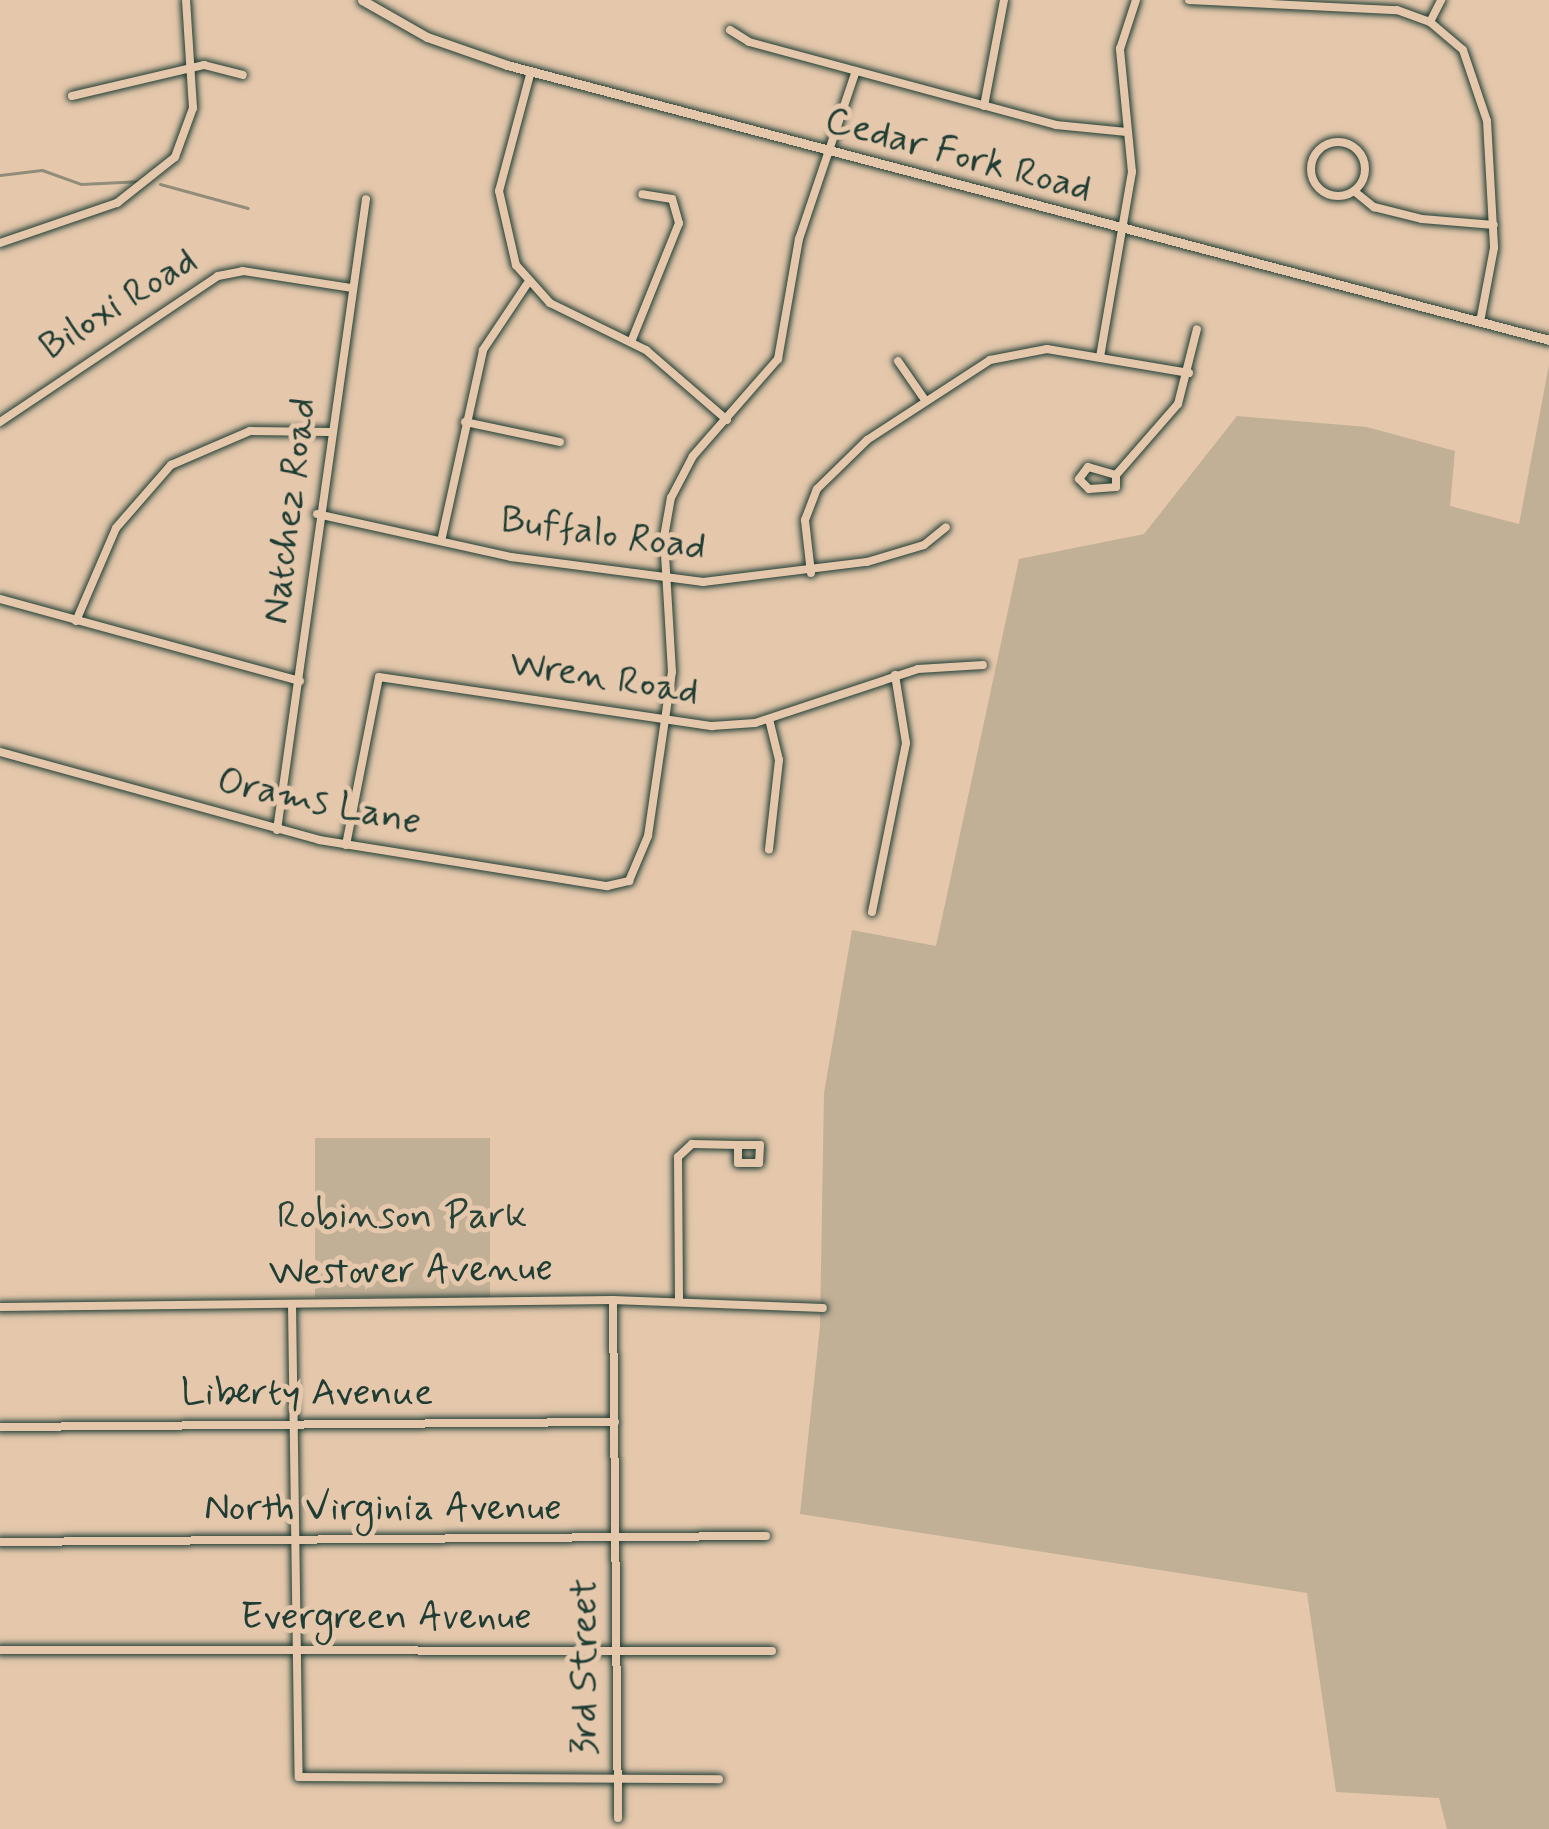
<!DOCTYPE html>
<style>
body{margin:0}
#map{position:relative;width:1549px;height:1829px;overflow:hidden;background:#e5c8ac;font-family:Mynerve,sans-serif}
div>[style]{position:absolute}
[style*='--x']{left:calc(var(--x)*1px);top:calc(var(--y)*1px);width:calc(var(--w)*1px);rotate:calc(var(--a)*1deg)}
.green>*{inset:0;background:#c1af96;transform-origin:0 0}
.stream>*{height:3px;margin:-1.5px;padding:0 1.5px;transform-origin:1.5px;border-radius:1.5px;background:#928d7a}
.roads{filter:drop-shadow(0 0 3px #1f3d34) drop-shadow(0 0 3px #1f3d34)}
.minor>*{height:8px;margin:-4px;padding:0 4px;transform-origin:4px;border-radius:4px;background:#e5c8ac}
.minor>.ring{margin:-4px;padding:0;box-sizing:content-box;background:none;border:8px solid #e5c8ac;border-radius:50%}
.tertiary>*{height:9px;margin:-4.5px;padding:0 4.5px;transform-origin:4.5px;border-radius:4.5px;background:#e5c8ac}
span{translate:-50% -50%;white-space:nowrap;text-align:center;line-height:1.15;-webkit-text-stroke:10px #e5c8ac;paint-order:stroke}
.street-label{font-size:39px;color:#1f3d34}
.park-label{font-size:39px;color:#274339}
</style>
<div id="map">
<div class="green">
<div style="clip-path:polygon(1549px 365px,1549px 1829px,1447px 1829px,1439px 1798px,1336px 1792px,1307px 1593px,800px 1514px,820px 1326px,824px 1093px,852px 930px,936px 946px,1019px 559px,1144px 534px,1237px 416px,1367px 427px,1455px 451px,1450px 506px,1519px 524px)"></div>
<div style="left:315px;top:1138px;width:175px;height:159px"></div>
</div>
<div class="stream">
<div style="--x:0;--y:175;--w:42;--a:-6.8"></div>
<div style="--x:42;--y:170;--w:41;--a:19.7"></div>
<div style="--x:81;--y:184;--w:61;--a:-2.8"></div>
<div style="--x:160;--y:184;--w:91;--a:15.3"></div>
</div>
<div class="roads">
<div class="minor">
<div style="--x:1189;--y:0;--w:208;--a:2.8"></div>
<div style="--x:1397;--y:10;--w:35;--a:20"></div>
<div style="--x:1430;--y:22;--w:43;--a:40.3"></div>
<div style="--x:1463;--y:50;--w:75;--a:71.3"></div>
<div style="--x:1487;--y:121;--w:127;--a:86.8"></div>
<div style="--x:1494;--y:248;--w:75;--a:100.7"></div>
<div style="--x:1430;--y:22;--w:25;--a:-63"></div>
<div style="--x:730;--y:30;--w:22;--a:32"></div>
<div style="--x:749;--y:42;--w:318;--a:15.1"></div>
<div style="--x:1056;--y:125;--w:71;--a:5.6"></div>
<div style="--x:531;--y:71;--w:124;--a:104.9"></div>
<div style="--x:499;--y:191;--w:76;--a:77.1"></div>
<div style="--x:516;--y:265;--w:51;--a:48.2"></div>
<div style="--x:550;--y:303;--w:107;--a:26.1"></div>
<div style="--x:646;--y:350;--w:107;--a:40.8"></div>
<div style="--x:72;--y:96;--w:136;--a:-13.2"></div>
<div style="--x:204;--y:65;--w:40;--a:14.4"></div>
<div style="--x:984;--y:106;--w:108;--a:-79.3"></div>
<div class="ring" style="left:1311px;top:142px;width:46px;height:46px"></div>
<div style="--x:1354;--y:191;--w:26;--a:39"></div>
<div style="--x:1374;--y:207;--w:49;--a:14"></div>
<div style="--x:1422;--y:219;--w:72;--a:4.8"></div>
<div style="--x:0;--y:243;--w:124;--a:-18.9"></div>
<div style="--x:117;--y:203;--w:74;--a:-38.4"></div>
<div style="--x:175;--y:157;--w:52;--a:-69.8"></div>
<div style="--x:193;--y:108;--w:108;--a:-93.7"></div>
<div style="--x:631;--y:342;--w:128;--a:-68"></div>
<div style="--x:679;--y:223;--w:25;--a:-106"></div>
<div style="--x:672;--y:199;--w:30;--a:-171"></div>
<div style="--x:1100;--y:357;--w:188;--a:-80.2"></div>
<div style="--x:1132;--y:172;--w:124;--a:-95.6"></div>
<div style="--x:1120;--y:49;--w:52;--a:-71.9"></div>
<div style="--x:898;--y:361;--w:47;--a:55.3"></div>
<div style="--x:0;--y:422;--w:262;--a:-33.8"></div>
<div style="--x:218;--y:276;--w:25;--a:-11"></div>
<div style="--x:243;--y:271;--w:110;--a:8.9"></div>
<div style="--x:465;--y:422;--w:97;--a:11.9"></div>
<div style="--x:1116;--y:475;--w:29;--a:-164"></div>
<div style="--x:1088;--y:467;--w:15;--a:127"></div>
<div style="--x:1079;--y:479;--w:14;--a:45"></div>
<div style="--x:1089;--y:489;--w:27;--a:-4"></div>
<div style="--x:1116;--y:487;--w:12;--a:-90"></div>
<div style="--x:1116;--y:475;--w:94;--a:-48.9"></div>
<div style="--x:1178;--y:404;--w:77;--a:-75.8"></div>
<div style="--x:317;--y:514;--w:199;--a:12.5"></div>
<div style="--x:511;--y:557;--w:194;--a:7.4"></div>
<div style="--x:703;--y:582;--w:165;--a:-7"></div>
<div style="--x:867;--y:562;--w:59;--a:-16.6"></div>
<div style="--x:924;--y:545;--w:28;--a:-39"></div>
<div style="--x:442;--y:537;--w:191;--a:-77.6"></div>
<div style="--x:483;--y:350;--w:79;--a:-56.3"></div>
<div style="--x:811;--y:573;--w:53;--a:-96.5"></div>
<div style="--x:805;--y:520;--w:33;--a:-69"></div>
<div style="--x:817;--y:489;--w:70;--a:-44.4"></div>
<div style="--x:867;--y:440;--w:147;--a:-33"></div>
<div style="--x:990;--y:360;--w:58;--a:-10.9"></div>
<div style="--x:1047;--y:349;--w:144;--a:9.6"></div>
<div style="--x:0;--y:599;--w:311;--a:15.3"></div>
<div style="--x:76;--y:621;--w:101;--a:-66.7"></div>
<div style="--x:116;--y:528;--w:84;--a:-48.9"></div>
<div style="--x:171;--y:465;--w:86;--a:-23.3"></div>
<div style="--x:250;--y:431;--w:79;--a:0.7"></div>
<div style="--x:769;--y:719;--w:42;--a:76.3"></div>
<div style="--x:779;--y:760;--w:90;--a:96.4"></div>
<div style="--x:0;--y:752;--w:331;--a:15.4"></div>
<div style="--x:319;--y:840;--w:292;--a:9.1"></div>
<div style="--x:607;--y:886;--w:23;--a:-13"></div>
<div style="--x:629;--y:881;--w:49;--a:-67.1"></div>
<div style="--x:648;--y:836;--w:166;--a:-81.7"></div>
<div style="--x:672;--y:672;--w:135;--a:-93.4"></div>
<div style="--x:664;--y:537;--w:40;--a:-80"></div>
<div style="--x:671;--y:498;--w:47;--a:-62.4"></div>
<div style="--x:693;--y:456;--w:129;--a:-48.8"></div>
<div style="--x:778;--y:359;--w:122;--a:-80.1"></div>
<div style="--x:799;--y:239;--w:177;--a:-71.3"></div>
<div style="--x:277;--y:830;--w:637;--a:-81.97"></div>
<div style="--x:346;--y:845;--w:171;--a:-78.9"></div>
<div style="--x:379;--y:677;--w:337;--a:8.4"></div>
<div style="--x:712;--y:726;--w:43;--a:-4"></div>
<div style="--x:755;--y:723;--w:172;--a:-18.3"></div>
<div style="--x:918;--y:669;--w:65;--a:-3.5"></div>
<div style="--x:872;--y:912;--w:172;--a:-78.6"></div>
<div style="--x:906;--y:743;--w:69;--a:-99.2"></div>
<div style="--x:613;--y:1300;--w:518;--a:89.45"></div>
<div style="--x:679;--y:1301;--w:144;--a:-90.4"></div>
<div style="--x:678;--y:1157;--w:19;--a:-43"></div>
<div style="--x:692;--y:1144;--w:46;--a:1.2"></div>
<div style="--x:738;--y:1145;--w:22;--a:0"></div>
<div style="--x:760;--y:1145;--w:18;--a:93"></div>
<div style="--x:759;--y:1163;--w:21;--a:180"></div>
<div style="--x:738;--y:1163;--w:18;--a:-90"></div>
<div style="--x:292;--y:1304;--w:473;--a:89.2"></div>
<div style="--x:299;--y:1777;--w:420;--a:0.3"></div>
<div style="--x:0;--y:1307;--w:613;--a:-0.65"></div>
<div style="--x:613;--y:1300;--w:210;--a:2.2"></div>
<div style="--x:0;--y:1427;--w:615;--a:-0.47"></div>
<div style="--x:0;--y:1542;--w:766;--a:-0.45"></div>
<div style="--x:0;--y:1650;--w:772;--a:0.07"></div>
</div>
<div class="tertiary">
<div style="--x:362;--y:0;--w:75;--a:29.6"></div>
<div style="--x:427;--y:37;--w:85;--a:19.3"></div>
<div style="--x:507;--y:65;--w:1078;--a:14.78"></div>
</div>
</div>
<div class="street-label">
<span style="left:958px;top:156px;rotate:15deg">Cedar Fork Road</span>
<span style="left:119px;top:305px;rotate:-32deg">Biloxi Road</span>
<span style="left:291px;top:511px;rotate:-83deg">Natchez Road</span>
<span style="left:603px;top:535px;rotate:8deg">Buffalo Road</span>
<span style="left:604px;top:679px;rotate:9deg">Wren Road</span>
<span style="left:319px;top:803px;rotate:12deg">Orams Lane</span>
<span style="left:411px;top:1272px;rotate:-1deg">Westover Avenue</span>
<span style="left:307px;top:1394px">Liberty Avenue</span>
<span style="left:383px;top:1509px">North Virginia Avenue</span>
<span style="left:386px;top:1618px">Evergreen Avenue</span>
<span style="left:586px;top:1667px;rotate:-90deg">3rd Street</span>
</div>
<div class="park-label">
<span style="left:402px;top:1217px">Robinson Park</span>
</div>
</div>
